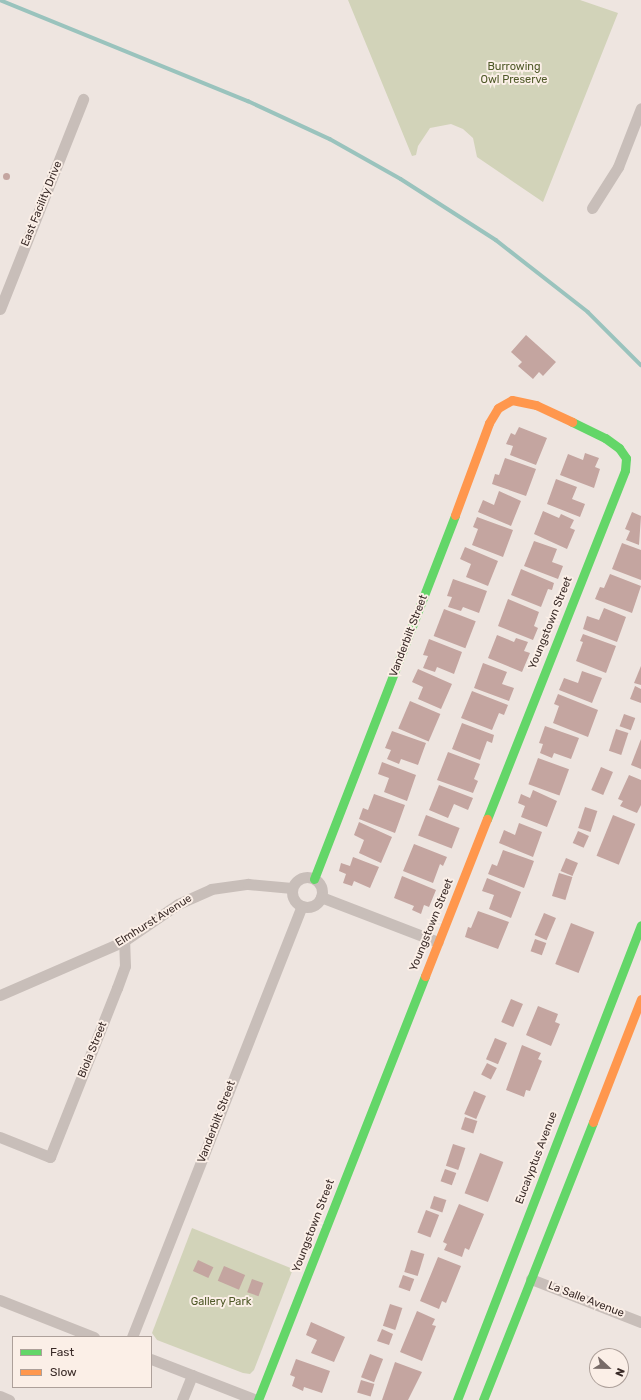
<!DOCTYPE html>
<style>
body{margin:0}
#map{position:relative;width:641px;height:1400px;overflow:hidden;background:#eee5e0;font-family:Rubik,sans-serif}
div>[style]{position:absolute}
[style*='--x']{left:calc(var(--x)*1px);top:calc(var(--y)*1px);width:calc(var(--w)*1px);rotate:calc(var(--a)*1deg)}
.green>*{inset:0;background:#d2d3b9}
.stream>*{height:3.5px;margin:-1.75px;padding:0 1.75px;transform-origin:1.75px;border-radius:1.75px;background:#9ac3bd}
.building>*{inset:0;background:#c4a5a0;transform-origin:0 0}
.round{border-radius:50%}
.street>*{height:11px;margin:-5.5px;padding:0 5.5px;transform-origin:5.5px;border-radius:5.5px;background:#c8beb9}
.street>.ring{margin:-5.5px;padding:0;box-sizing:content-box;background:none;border:11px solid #c8beb9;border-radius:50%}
.fast>*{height:9px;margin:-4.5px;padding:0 4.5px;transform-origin:4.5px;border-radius:4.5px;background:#63d668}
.slow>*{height:9px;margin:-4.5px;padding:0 4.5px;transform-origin:4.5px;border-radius:4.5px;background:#ff974d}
span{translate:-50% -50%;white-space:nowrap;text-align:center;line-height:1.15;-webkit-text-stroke:4px #fbefe7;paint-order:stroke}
.park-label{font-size:11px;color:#4f5928}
.street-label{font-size:11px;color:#392a27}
.legend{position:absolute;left:12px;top:1336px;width:140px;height:52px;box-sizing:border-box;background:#fbefe7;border:1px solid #ada09a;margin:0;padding:5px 7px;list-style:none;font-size:12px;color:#392a27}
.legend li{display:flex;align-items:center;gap:8px;height:20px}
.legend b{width:20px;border:1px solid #ada09a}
.north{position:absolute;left:589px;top:1348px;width:40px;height:40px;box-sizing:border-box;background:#fbefe7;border:1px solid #ada09a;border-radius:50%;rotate:112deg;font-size:11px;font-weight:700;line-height:16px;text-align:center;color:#392a27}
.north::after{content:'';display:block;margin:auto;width:14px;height:18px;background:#786b68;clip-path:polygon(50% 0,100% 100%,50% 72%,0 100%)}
</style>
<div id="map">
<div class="green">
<div style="clip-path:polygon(348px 0,580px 0,618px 13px,543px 202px,477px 157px,473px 138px,463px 129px,451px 124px,430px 128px,418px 146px,416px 155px,412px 156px)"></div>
<div style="clip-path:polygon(192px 1228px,293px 1269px,254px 1370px,250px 1374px,243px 1373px,157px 1340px,152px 1333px)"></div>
</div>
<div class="stream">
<div style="--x:0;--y:0;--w:268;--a:22.2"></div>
<div style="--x:248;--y:101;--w:90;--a:24.9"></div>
<div style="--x:330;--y:139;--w:81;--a:29.4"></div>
<div style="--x:401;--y:179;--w:113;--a:32.7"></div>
<div style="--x:496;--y:240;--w:117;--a:38"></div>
<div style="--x:588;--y:312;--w:75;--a:45"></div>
</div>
<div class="building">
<div class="round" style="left:2.5px;top:172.5px;width:7px;height:7px"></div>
<div style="clip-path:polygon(526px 335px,556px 362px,543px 376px,539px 372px,533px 379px,518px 366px,522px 362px,511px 352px)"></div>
<div style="clip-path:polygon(519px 427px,547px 438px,536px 465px,510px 455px,513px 446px,506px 444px,511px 433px,515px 435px)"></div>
<div style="clip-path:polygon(585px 453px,599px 458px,595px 467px,600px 469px,594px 488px,560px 475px,568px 454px,583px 460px)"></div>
<div style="clip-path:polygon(505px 458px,536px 469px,526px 496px,492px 484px,495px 474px,499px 475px)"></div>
<div style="clip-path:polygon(556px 479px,577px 487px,572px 499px,585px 504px,580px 517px,547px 504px)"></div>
<div style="clip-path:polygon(499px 491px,521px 501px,511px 526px,478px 512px,483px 500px,494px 505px)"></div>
<div style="clip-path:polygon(543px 511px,559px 518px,561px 514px,574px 520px,570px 528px,575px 530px,567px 549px,534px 534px)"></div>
<div style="clip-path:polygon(632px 512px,641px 516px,639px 545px,626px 540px,630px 531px,625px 529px)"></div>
<div style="clip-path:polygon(477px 517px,513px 530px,503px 557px,472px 545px,478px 529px,473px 527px)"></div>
<div style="clip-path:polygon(534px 541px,557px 549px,552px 562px,563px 566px,558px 579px,524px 566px)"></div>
<div style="clip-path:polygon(622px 543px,641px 550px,641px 580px,612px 569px)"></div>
<div style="clip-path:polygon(465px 547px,498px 561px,488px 586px,466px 577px,471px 564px,460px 559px)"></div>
<div style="clip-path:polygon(521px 569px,554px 583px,552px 590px,548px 589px,541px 607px,511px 595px)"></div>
<div style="clip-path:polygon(610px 574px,641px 586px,632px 613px,595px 599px,600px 587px,604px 588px)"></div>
<div style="clip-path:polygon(453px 579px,487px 591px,479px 613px,463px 607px,461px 611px,448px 607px,452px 597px,447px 596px)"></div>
<div style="clip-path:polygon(508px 599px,539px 612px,534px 626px,538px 628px,533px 640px,498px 626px)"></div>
<div style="clip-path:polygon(604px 608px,626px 617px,617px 642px,583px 629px,587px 616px,599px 620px)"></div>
<div style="left:444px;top:609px;width:34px;height:29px;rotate:21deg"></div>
<div style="clip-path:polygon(583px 634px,616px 646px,606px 673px,576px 661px,583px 642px,580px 641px)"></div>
<div style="clip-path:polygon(497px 635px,514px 642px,516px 638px,528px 642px,524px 651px,530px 653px,522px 672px,488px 658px)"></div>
<div style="clip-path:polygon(429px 639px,462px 652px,454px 674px,437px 667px,435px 672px,423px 668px,428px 656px,423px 655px)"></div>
<div style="clip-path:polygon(483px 663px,507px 672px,502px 684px,514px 688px,509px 701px,474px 688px)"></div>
<div style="clip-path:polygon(641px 666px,641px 685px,634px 683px)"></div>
<div style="clip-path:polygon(418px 669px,452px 684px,441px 709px,418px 699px,423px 687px,412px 682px)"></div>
<div style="clip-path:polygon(582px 671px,602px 678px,592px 703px,559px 690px,564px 678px,578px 683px)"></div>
<div style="clip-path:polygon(635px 686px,641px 689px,641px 703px,630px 699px)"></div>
<div style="clip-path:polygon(472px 691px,508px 705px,504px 715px,499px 713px,492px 730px,461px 718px)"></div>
<div style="clip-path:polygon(558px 694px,598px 710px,588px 737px,553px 723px,559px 706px,554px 704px)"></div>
<div style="left:410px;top:701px;width:33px;height:30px;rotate:23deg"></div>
<div style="left:624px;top:714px;width:12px;height:13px;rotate:20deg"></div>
<div style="clip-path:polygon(462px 723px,494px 735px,492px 743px,487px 741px,480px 760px,452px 749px)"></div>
<div style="clip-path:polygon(545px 726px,579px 738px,571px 759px,554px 753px,552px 758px,540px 753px,543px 744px,539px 743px)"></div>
<div style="left:616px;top:729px;width:13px;height:23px;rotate:18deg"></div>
<div style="clip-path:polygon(392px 731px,426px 743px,418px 765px,401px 759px,399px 764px,387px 759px,391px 750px,385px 748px)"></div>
<div style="clip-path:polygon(641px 739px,641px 769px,631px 765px)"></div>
<div style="clip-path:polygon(448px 752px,480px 764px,474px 779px,478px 781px,473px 793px,437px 780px)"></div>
<div style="left:538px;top:758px;width:33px;height:28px;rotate:20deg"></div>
<div style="clip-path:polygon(382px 762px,416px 775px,407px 801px,384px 792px,389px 778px,378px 774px)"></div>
<div style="left:601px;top:767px;width:13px;height:25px;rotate:23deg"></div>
<div style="clip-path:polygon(629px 775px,641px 780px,641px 805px,637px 813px,620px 806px,623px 801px,618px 799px)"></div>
<div style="clip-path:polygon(439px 785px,473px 798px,468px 810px,454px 804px,448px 818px,429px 810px)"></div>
<div style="clip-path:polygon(533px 790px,557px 801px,547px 827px,521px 817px,525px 806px,518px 803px,521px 794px,530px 798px)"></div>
<div style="clip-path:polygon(374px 794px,405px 805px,395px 833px,359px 819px,363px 808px,368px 810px)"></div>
<div style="left:585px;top:807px;width:13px;height:22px;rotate:18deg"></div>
<div style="left:426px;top:815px;width:36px;height:22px;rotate:21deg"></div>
<div style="left:613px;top:815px;width:24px;height:44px;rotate:22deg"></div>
<div style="clip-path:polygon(359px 822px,392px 837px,381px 863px,359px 853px,364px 840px,354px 835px)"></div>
<div style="clip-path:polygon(519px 823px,542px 832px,533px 857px,499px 843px,504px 830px,515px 835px)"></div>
<div style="left:578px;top:831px;width:12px;height:13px;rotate:24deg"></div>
<div style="clip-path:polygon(414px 844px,447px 857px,443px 866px,440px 864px,433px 883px,403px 871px)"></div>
<div style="clip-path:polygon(503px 850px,534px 861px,524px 888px,488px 874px,492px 864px,497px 866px)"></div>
<div style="clip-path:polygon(353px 857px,379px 867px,370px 888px,354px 881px,352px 886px,343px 883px,346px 874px,339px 871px,341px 863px,350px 866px)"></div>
<div style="left:566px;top:858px;width:13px;height:14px;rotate:23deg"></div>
<div style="left:559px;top:873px;width:14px;height:24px;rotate:17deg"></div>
<div style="clip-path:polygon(402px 876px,436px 890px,429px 907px,424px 905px,421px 914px,412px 910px,414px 906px,394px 898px)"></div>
<div style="clip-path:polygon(487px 878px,521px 892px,511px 918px,489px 909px,494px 895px,482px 891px)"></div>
<div style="clip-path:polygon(478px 911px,509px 922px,498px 949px,465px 937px,468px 927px,471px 928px)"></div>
<div style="left:544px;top:913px;width:13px;height:24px;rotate:23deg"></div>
<div style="left:571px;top:923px;width:25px;height:44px;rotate:21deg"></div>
<div style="left:535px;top:939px;width:12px;height:13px;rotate:20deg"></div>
<div style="left:511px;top:999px;width:13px;height:25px;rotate:23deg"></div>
<div style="clip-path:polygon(538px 1006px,558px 1014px,555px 1022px,560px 1024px,551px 1046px,526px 1035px)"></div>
<div style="left:495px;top:1038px;width:13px;height:23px;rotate:23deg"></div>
<div style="clip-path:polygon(522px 1045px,541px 1053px,538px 1059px,542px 1061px,530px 1091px,526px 1090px,524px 1097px,506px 1090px)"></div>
<div style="left:487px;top:1063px;width:11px;height:13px;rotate:27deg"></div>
<div style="left:474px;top:1091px;width:13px;height:25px;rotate:23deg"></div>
<div style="left:465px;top:1117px;width:13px;height:13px;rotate:18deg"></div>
<div style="left:453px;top:1144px;width:13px;height:23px;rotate:18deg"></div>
<div style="left:480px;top:1153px;width:25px;height:43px;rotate:21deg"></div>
<div style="left:445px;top:1169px;width:12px;height:13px;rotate:20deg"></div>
<div style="left:434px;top:1196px;width:13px;height:13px;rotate:18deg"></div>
<div style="clip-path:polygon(459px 1204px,484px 1214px,469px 1250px,465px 1248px,462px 1257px,444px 1250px,447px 1244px,443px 1242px)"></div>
<div style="left:426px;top:1210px;width:14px;height:24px;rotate:21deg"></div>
<div style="left:411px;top:1250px;width:14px;height:23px;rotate:17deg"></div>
<div style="clip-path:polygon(438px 1257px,461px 1266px,446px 1303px,442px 1301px,439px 1309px,420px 1301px)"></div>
<div style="left:198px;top:1260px;width:17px;height:12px;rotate:25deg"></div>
<div style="left:224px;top:1266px;width:23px;height:16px;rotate:23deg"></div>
<div style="left:403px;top:1275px;width:12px;height:13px;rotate:20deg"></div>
<div style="left:252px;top:1279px;width:12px;height:14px;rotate:20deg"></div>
<div style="left:390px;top:1304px;width:13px;height:23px;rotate:18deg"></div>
<div style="clip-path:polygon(417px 1311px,435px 1319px,432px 1325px,436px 1326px,422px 1361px,400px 1352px)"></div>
<div style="clip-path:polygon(311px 1322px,345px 1337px,334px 1362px,311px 1353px,317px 1340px,306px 1335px)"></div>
<div style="clip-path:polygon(382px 1329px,393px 1334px,389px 1345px,377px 1341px)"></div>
<div style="left:370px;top:1354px;width:14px;height:25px;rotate:21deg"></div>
<div style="clip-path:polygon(296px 1359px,330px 1371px,322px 1393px,304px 1387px,303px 1391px,292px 1386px,295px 1377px,290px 1375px)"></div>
<div style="clip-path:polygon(395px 1362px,422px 1372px,408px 1400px,382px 1400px)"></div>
<div style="left:361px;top:1380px;width:14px;height:13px;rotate:17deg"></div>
</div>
<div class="street">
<div style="--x:592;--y:208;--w:49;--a:-57.6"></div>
<div style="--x:618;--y:167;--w:63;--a:-68.7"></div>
<div style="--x:0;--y:309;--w:226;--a:-68.4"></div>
<div class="ring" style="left:292px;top:877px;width:19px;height:19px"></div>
<div style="--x:321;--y:897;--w:125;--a:21"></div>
<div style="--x:0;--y:995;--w:135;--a:-23.5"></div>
<div style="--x:124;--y:941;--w:65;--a:-34.4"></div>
<div style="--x:178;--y:904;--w:36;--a:-24"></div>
<div style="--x:211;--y:889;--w:37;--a:-8"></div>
<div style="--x:248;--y:884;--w:44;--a:5.2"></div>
<div style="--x:0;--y:1137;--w:54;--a:21.8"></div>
<div style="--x:50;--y:1157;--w:182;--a:-68.4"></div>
<div style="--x:117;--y:988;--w:23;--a:-70"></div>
<div style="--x:125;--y:966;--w:25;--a:-92"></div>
<div style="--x:531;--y:1279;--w:118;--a:21.4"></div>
<div style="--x:0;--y:1300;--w:101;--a:21.5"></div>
<div style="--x:132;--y:1337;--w:463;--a:-68.5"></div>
<div style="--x:151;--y:1359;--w:113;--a:21.3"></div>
<div style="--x:0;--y:1396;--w:10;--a:24"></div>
<div style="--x:182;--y:1400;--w:27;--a:-68"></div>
</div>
<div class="fast">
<div style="--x:487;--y:819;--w:375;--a:-68.4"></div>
<div style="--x:625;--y:470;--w:12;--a:-85"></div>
<div style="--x:626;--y:458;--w:12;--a:-125"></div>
<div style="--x:619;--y:448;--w:17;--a:-144"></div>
<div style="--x:605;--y:438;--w:37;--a:-154"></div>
<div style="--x:314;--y:879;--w:390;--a:-68.8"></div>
<div style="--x:258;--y:1400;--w:456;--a:-68.5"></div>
<div style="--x:457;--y:1400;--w:509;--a:-68.83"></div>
<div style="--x:483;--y:1400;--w:299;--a:-68.4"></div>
</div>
<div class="slow">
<div style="--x:455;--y:515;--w:98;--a:-69.7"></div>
<div style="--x:489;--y:423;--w:17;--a:-59"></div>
<div style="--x:498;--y:408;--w:16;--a:-30"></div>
<div style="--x:512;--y:400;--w:25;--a:12"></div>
<div style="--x:536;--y:405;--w:40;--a:25"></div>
<div style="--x:425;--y:976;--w:169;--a:-68.5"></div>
<div style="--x:593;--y:1122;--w:132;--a:-68.7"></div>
</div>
<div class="park-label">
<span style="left:514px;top:74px">Burrowing<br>Owl Preserve</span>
<span style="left:221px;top:1302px">Gallery Park</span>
</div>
<div class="street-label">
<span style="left:42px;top:204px;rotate:-68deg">East Facility Drive</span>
<span style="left:551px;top:623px;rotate:-68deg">Youngstown Street</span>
<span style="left:409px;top:636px;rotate:-69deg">Vanderbilt Street</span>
<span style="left:154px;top:921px;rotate:-32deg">Elmhurst Avenue</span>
<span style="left:432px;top:925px;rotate:-68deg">Youngstown Street</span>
<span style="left:93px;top:1050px;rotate:-68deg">Biola Street</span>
<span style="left:217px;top:1122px;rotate:-69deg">Vanderbilt Street</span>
<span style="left:537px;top:1158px;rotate:-69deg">Eucalyptus Avenue</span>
<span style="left:314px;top:1226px;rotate:-69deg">Youngstown Street</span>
<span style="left:586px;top:1300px;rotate:21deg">La Salle Avenue</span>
</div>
<ul class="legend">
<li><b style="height:5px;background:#63d668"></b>Fast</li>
<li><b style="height:5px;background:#ff974d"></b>Slow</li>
</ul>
<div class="north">N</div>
</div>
